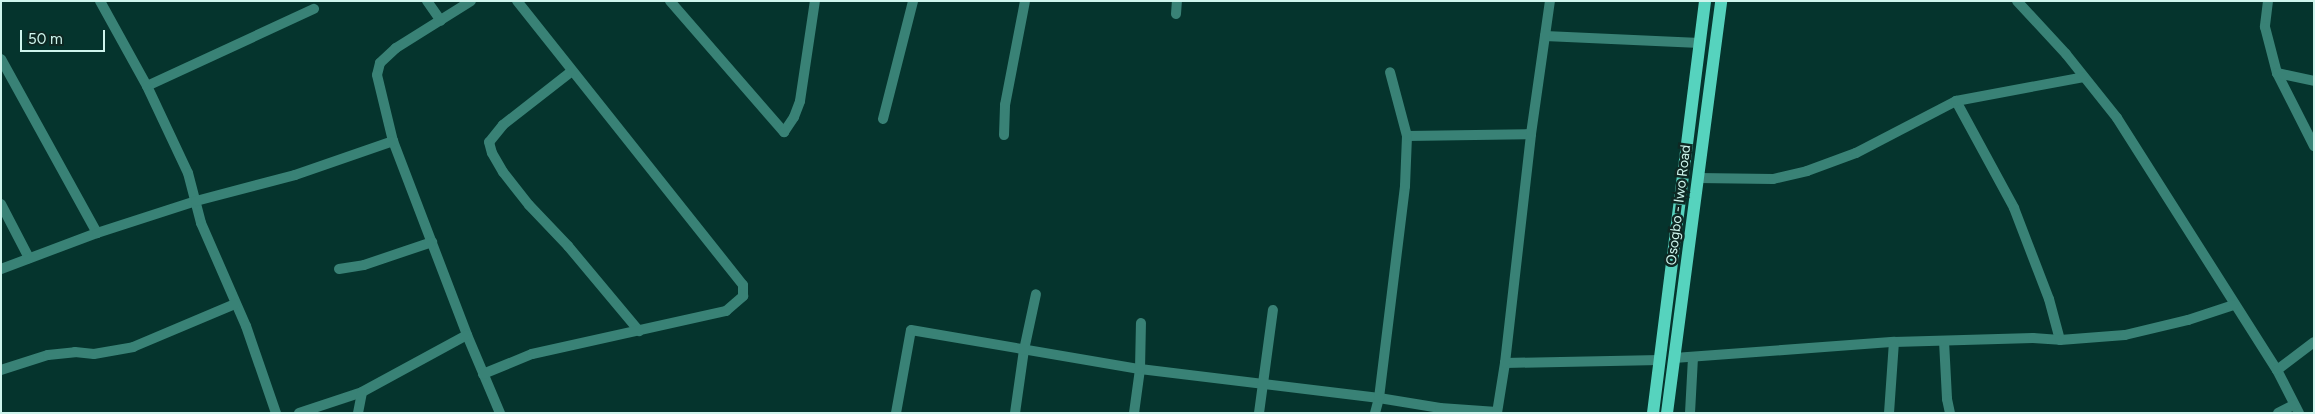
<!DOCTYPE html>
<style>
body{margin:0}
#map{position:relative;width:2315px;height:414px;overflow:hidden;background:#05342d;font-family:Figtree,sans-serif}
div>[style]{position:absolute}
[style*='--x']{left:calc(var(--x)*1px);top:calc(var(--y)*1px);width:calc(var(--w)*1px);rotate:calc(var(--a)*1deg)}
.street>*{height:10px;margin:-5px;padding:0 5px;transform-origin:5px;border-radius:5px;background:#398276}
.primary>*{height:12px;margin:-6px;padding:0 6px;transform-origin:6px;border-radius:6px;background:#56d3be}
span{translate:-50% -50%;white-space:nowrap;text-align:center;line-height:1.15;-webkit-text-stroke:5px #0e2823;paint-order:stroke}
.street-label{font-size:14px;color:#cff5ed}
.frame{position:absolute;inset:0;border:2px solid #cff5ed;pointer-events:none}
.scale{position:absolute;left:20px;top:30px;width:85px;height:22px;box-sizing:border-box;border:2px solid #cff5ed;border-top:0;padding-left:6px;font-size:15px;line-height:18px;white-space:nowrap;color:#cff5ed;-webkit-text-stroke:4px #0e2823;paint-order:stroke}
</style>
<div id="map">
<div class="street">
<div style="--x:100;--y:1;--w:97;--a:61.1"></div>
<div style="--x:147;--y:86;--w:96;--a:64.8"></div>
<div style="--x:188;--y:173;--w:52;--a:75.4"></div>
<div style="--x:201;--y:223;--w:112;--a:66.4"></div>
<div style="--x:246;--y:326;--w:92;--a:71"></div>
<div style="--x:427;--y:1;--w:24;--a:55"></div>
<div style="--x:471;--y:1;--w:89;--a:147.9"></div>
<div style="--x:396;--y:48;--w:22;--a:137"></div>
<div style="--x:380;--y:63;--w:12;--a:104"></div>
<div style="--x:377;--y:75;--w:68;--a:76.4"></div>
<div style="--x:393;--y:141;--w:208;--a:69.1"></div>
<div style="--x:467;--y:335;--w:85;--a:67.1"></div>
<div style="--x:670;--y:1;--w:174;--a:49"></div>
<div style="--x:784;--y:132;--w:18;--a:-56"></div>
<div style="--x:794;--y:117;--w:17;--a:-69"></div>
<div style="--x:800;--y:101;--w:101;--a:-81.5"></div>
<div style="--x:2017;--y:1;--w:72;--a:47.2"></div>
<div style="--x:2066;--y:54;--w:82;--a:51.4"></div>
<div style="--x:2117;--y:118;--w:299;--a:57.6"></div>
<div style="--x:2277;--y:370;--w:48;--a:62.9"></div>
<div style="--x:2268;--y:1;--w:26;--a:97"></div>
<div style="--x:2265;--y:27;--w:48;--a:75.4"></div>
<div style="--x:2277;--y:73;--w:82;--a:63.1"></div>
<div style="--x:1176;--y:14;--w:13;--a:-86"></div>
<div style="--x:1545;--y:36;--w:155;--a:2.6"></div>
<div style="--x:1;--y:59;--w:199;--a:61.1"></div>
<div style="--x:572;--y:71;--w:88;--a:142"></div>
<div style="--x:503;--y:125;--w:22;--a:129"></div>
<div style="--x:489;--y:142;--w:11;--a:75"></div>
<div style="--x:492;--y:153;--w:22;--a:60"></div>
<div style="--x:503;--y:172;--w:42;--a:51.8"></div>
<div style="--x:529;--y:205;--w:57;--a:46.4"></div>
<div style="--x:568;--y:246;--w:111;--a:50.1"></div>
<div style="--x:2277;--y:73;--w:38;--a:12"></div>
<div style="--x:147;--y:86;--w:184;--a:-24.8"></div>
<div style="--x:1956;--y:101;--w:122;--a:61.5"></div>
<div style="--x:2014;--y:208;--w:97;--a:69"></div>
<div style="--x:2049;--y:299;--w:42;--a:75"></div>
<div style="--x:883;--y:119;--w:122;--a:-75.7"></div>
<div style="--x:1004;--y:135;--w:30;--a:-88"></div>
<div style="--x:1005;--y:105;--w:106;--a:-79.1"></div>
<div style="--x:1407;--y:136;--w:124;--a:-0.9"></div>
<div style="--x:1698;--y:178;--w:75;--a:0.8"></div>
<div style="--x:1773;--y:179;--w:35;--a:-13"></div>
<div style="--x:1807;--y:171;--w:52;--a:-20.2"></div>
<div style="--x:1856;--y:153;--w:113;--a:-27.5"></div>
<div style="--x:1956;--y:101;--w:130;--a:-10.6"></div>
<div style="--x:1;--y:204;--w:61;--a:62.6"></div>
<div style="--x:1;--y:269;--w:103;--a:-20.6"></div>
<div style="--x:97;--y:233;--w:104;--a:-17.9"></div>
<div style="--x:196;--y:201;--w:102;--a:-14.7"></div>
<div style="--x:295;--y:175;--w:104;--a:-19.1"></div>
<div style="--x:339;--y:269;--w:25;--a:-9"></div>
<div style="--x:364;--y:265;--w:72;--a:-18.7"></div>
<div style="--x:1944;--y:341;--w:58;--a:87"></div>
<div style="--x:1947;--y:399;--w:14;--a:78"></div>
<div style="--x:1674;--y:358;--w:221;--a:-4.2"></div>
<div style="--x:1894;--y:342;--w:139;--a:-1.6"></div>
<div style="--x:2033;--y:338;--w:27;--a:4"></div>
<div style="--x:2060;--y:340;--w:65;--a:-4.4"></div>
<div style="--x:2125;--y:335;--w:65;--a:-13.4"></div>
<div style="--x:2188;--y:320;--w:48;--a:-18.1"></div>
<div style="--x:1505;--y:363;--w:155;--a:-1.1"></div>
<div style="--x:1;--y:370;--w:49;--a:-17.7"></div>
<div style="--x:48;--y:355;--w:27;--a:-6"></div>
<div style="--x:75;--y:352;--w:19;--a:6"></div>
<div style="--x:94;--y:354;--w:40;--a:-10"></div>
<div style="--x:133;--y:347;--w:111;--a:-22.9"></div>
<div style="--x:2277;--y:370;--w:46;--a:-37.1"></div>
<div style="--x:483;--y:374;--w:53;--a:-22.2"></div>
<div style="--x:532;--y:354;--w:199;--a:-12.5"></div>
<div style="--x:726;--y:311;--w:23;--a:-41"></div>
<div style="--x:743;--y:296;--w:11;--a:-90"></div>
<div style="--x:743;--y:285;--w:363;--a:-128.5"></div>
<div style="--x:299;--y:413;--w:66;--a:-18.4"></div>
<div style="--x:362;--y:392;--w:119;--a:-28.5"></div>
<div style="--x:358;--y:413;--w:21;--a:-79"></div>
<div style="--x:896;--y:413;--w:84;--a:-79.8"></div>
<div style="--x:911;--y:330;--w:232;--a:9.7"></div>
<div style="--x:1140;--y:369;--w:241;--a:6.9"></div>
<div style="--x:1379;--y:398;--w:62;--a:9.3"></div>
<div style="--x:1440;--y:408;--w:57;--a:4"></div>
<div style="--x:1015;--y:413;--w:64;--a:-81.9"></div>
<div style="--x:1024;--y:350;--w:57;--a:-77.9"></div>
<div style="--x:1134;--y:413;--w:44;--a:-82.2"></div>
<div style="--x:1140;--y:369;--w:46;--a:-88.8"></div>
<div style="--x:1259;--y:413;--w:104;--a:-82.3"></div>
<div style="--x:1375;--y:413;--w:16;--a:-75"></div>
<div style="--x:1379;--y:398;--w:214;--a:-83"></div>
<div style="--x:1405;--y:186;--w:50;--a:-87.7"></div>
<div style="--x:1407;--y:136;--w:66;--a:-104.9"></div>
<div style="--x:1497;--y:413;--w:51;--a:-80.9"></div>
<div style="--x:1505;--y:363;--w:230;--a:-83.5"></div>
<div style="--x:1531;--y:134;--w:134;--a:-81.9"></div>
<div style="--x:1690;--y:413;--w:56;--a:-86.9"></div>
<div style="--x:1889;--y:413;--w:71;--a:-86"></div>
<div style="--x:2278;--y:413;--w:18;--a:-27"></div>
</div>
<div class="primary">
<div style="--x:1653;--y:413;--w:415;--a:-82.8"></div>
<div style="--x:1667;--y:413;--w:416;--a:-82.5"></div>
</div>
<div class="street-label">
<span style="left:1679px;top:205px;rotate:-83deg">Osogbo - Iwo Road</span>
</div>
<div class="frame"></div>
<div class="scale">50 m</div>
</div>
